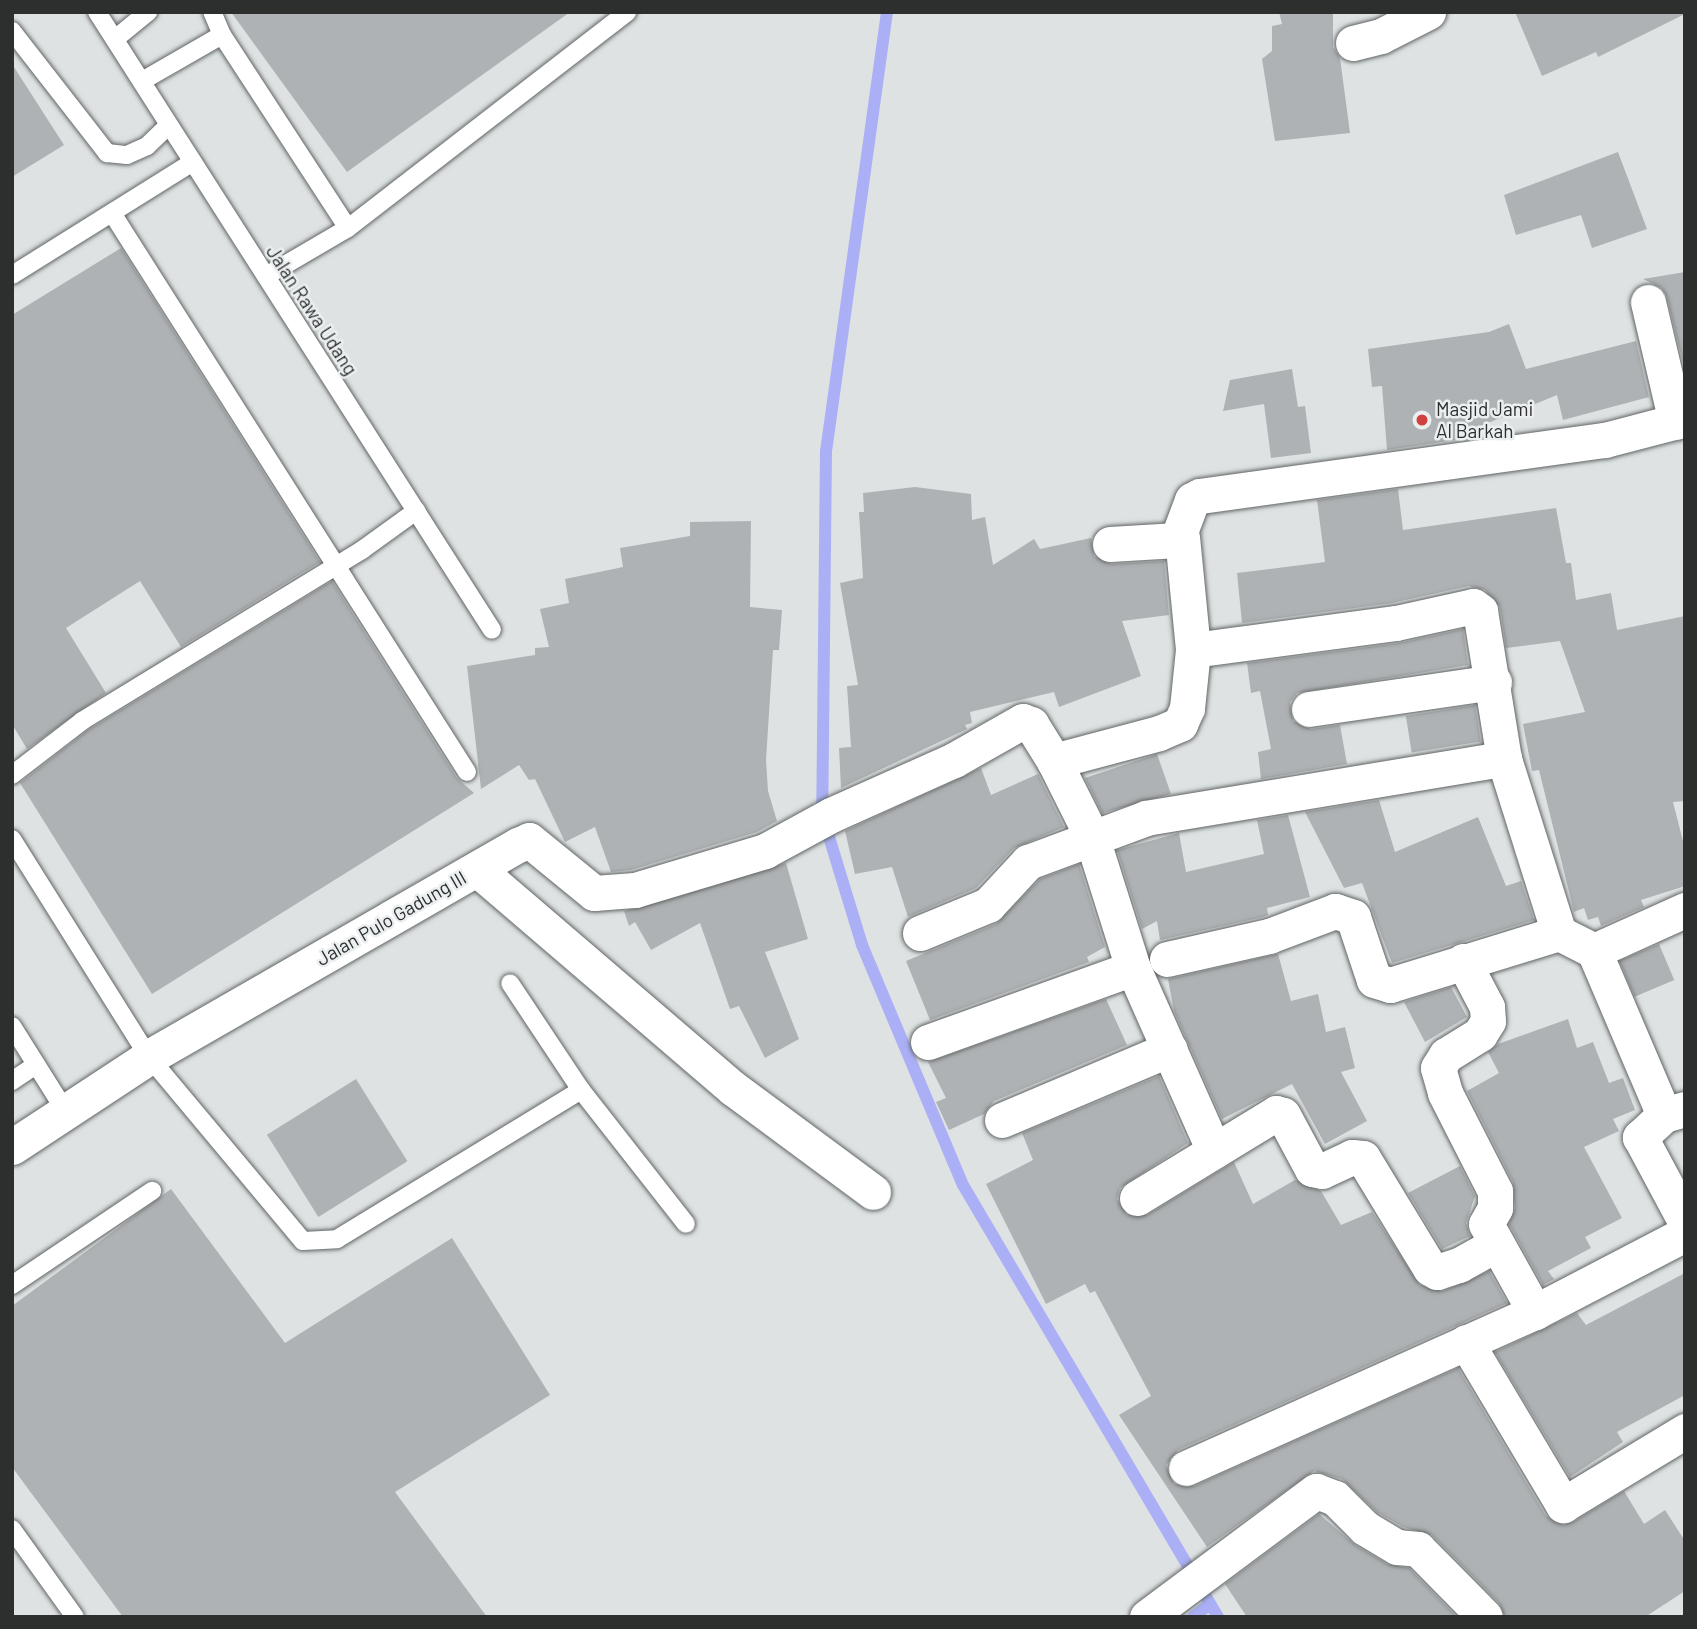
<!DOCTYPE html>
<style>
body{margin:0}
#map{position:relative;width:1697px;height:1629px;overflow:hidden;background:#dee2e3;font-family:Barlow,sans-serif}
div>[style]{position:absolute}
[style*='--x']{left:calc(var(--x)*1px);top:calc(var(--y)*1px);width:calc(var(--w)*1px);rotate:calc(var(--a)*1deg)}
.stream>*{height:12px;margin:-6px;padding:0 6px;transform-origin:6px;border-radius:6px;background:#abb0f6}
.building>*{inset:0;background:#afb2b4;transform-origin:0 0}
.roads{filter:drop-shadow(0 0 2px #616565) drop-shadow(0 0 2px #616565)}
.service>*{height:18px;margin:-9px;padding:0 9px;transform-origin:9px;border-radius:9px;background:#fff}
.minor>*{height:35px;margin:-17.5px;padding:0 17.5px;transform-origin:17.5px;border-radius:17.5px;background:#fff}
.dots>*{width:19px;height:19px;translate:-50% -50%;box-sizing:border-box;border:4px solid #ebeff0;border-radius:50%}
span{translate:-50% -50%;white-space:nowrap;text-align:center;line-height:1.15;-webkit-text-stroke:5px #ebeff0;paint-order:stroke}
.street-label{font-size:19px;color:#2d2f2f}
.poi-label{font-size:19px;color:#2d2f2f}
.left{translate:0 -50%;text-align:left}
.frame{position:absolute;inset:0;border:14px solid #2d2f2f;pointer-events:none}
</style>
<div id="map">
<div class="stream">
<div style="--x:887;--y:12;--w:443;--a:97.9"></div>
<div style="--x:826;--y:451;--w:363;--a:90.6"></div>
<div style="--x:822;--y:814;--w:137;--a:73"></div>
<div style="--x:862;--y:945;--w:260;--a:67.2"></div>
<div style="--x:963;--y:1185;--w:502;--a:59.45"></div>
<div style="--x:1193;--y:1617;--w:20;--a:-37"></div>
</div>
<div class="building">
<div style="clip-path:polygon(231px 12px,570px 12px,347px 172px)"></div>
<div style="clip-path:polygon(1279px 12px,1333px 12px,1333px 47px,1340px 58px,1350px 133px,1275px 141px,1262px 59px,1272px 51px,1272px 26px,1282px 24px)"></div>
<div style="clip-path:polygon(1515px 12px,1685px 12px,1685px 14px,1598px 57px,1596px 52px,1542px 76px)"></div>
<div style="clip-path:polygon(12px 64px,64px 145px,12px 177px)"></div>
<div style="clip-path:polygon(1618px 152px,1647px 229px,1592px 248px,1581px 215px,1516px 235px,1504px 195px)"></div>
<div style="clip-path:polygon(121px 248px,320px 562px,181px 647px,140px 581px,66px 628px,106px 693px,27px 749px,12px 724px,12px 315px)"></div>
<div style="clip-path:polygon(1685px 272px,1685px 371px,1667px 297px,1662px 288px,1643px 279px)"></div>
<div style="clip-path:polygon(1509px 324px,1526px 369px,1636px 341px,1649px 397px,1563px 420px,1557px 395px,1461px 434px,1462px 439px,1387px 450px,1382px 386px,1372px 387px,1368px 349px,1489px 332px)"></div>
<div style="clip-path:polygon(1292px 369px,1298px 407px,1305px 406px,1311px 453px,1271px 458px,1264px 404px,1223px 411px,1230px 380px)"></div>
<div style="clip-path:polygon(915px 487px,971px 494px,972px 520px,985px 517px,993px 565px,1034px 539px,1040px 549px,1091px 538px,1094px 556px,1111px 564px,1164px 561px,1169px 615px,1122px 621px,1141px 676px,1059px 707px,1054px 692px,970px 712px,972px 723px,965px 725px,967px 729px,841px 788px,839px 748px,851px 747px,847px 686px,858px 685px,840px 583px,863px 578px,859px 512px,864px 512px,863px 493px)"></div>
<div style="clip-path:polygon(1398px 489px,1403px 530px,1556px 508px,1566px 563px,1571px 563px,1576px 600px,1611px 593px,1617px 630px,1685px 616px,1685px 801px,1673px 802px,1685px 849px,1685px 886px,1641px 900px,1644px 907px,1601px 926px,1598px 917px,1588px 920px,1584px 908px,1574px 912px,1539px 770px,1532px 771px,1523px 724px,1585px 712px,1560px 641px,1506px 648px,1500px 607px,1485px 590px,1469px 586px,1392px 603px,1242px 623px,1237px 573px,1325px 562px,1317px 500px)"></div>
<div style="clip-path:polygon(751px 521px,750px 607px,782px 610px,779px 650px,773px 650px,766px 760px,768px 791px,777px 821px,757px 832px,631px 870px,611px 872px,595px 827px,565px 842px,535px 779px,529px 780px,519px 765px,481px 789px,467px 666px,535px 655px,535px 648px,549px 647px,540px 609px,569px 603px,565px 579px,623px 567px,620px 548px,690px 536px,690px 522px)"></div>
<div style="clip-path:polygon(332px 581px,457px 778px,474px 793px,152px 994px,20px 783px,88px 730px)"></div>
<div style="clip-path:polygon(1463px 629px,1468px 665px,1297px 693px,1290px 702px,1293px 721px,1311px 729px,1340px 725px,1347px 764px,1261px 779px,1258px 752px,1271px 749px,1260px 691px,1251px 693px,1247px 663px,1399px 643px)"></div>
<div style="left:1475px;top:705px;width:37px;height:70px;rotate:81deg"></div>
<div style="clip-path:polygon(1157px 754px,1171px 794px,1102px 813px,1085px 778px)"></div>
<div style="clip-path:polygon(981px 768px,991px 795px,1038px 774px,1064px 827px,1014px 848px,976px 888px,908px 917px,892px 867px,855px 874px,845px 831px)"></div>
<div style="clip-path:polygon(1379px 800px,1395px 852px,1478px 817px,1506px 886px,1521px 881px,1534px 920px,1392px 963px,1362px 883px,1344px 888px,1305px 812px)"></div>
<div style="clip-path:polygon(1288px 815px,1310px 897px,1267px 908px,1268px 915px,1263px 917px,1160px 940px,1157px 921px,1142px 929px,1117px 850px,1179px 833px,1186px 872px,1264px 854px,1257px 820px)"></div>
<div style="clip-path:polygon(786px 863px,808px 939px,765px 952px,799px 1039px,765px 1058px,739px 1006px,730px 1009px,700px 923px,651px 950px,635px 922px,629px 926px,624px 911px)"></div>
<div style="clip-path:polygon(1079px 864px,1105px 947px,1087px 957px,1089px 962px,930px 1020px,906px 961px,996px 924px,1040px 879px)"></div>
<div style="left:1659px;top:944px;width:39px;height:43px;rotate:67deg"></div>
<div style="clip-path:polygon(1278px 954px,1291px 1001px,1318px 994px,1326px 1032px,1345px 1027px,1355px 1068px,1341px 1072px,1367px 1121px,1325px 1144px,1292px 1084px,1222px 1119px,1174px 1011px,1168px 979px)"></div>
<div style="clip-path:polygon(1451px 987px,1467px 1017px,1425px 1042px,1404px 1002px)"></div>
<div style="clip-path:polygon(1106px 999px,1127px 1045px,994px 1101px,984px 1114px,949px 1130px,936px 1102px,946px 1098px,928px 1062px)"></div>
<div style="clip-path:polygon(1568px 1019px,1577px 1048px,1593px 1042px,1609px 1083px,1623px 1078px,1635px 1110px,1613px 1119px,1619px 1131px,1584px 1147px,1622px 1218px,1585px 1237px,1591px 1248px,1548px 1271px,1554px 1279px,1543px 1285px,1509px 1224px,1515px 1208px,1513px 1182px,1467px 1091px,1499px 1073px,1488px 1052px,1498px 1044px)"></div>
<div style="clip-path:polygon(1159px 1076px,1188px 1143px,1120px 1188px,1117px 1199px,1127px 1215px,1147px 1215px,1234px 1162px,1253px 1204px,1295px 1180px,1321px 1191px,1341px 1225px,1372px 1212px,1420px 1285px,1443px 1291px,1489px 1271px,1507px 1303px,1178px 1450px,1166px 1465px,1174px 1484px,1194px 1486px,1458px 1368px,1546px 1516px,1563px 1525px,1573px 1522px,1624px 1491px,1644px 1524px,1665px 1510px,1685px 1541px,1685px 1591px,1645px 1617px,1505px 1617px,1499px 1603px,1432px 1535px,1403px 1527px,1377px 1512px,1342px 1479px,1314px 1471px,1207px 1547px,1119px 1415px,1151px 1396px,1095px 1291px,1090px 1293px,1085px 1284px,1046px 1304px,986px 1184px,1033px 1160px,1022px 1133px)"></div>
<div style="left:356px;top:1079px;width:97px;height:105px;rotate:58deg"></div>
<div style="clip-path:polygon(1460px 1166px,1475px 1196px,1466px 1223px,1470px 1236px,1442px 1249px,1408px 1193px)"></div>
<div style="clip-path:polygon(171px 1189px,285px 1343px,452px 1238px,550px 1395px,395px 1492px,487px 1617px,123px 1617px,12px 1467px,12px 1306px)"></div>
<div style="clip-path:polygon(1685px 1273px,1685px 1395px,1617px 1432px,1623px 1442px,1570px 1477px,1495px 1352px,1577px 1313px,1586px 1325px)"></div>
<div style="clip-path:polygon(1319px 1514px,1355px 1545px,1387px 1564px,1409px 1568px,1457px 1617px,1247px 1617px,1225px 1584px)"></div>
</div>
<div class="roads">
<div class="service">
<div style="--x:97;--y:12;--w:733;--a:57.41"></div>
<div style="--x:12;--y:31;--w:155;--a:52.1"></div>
<div style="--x:107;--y:153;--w:20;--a:6"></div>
<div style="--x:127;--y:155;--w:22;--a:-24"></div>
<div style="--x:147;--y:146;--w:30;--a:-44"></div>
<div style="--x:222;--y:35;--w:230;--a:56.9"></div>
<div style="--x:348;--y:228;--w:353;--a:-37.7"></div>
<div style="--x:115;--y:39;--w:43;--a:-39.3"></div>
<div style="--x:142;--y:81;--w:92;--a:-29.9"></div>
<div style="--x:222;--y:35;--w:25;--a:-113"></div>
<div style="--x:112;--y:213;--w:662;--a:57.58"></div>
<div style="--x:12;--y:275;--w:213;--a:-32"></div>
<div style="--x:266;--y:276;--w:95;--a:-30.3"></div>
<div style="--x:12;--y:775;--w:88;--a:-37.6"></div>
<div style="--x:82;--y:721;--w:328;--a:-31.4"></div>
<div style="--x:362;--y:550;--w:67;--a:-35.8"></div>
<div style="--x:12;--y:839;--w:257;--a:57.9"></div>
<div style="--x:149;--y:1057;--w:240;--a:50.1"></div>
<div style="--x:303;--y:1241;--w:34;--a:-3"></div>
<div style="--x:337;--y:1239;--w:286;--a:-31.4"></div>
<div style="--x:581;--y:1090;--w:128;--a:-123.6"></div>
<div style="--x:12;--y:1026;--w:102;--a:57.9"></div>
<div style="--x:12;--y:1081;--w:29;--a:-34"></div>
<div style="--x:581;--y:1090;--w:170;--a:51.9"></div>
<div style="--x:12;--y:1285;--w:169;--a:-33.9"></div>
<div style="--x:12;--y:1529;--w:108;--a:54.4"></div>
</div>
<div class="minor">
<div style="--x:1353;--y:43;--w:29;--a:-14"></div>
<div style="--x:1381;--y:36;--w:53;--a:-27.1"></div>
<div style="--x:1648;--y:302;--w:123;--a:76.9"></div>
<div style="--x:1182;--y:537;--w:114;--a:84.4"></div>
<div style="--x:1193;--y:650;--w:205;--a:-7.6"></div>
<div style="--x:1396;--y:623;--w:79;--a:-12.4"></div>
<div style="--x:1473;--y:606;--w:9;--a:36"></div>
<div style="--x:1480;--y:611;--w:150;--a:80.8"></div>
<div style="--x:1504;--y:759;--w:182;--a:72.5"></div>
<div style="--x:1110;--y:544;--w:67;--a:-3.4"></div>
<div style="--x:1177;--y:540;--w:43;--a:-69.4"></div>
<div style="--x:1192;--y:500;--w:9;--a:-27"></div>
<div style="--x:1200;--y:496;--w:409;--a:-7.9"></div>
<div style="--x:1605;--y:440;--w:83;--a:-14.7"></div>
<div style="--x:1309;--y:709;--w:187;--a:-8.3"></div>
<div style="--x:1054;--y:761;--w:83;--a:63.4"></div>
<div style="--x:1091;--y:835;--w:139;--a:72.5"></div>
<div style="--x:1133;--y:968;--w:200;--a:66.1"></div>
<div style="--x:477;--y:869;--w:338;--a:40.6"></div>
<div style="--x:734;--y:1089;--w:173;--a:36.5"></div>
<div style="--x:920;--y:933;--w:74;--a:-22.4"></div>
<div style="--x:988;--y:905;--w:59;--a:-47.1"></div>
<div style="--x:1028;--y:862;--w:126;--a:-20.4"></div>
<div style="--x:1146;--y:818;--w:363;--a:-9.4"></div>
<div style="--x:1594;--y:951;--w:178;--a:66.9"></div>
<div style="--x:1664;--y:1115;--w:22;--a:-16"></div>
<div style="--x:1167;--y:959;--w:105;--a:-12.7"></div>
<div style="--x:1269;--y:936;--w:71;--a:-20.7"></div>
<div style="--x:1335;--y:911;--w:19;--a:18"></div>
<div style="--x:1353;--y:917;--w:66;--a:71.6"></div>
<div style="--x:1374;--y:980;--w:17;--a:17"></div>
<div style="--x:1390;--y:985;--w:177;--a:-17.1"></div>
<div style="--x:1559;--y:933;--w:39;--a:27"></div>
<div style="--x:1594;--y:951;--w:100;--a:-24.3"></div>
<div style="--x:1463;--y:961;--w:52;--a:62.4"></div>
<div style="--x:1487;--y:1007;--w:14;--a:86"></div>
<div style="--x:1488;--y:1021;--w:15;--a:122"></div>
<div style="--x:1480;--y:1034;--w:40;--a:148"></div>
<div style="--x:1446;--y:1055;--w:15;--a:122"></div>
<div style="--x:1438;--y:1068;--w:26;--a:74"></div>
<div style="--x:1445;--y:1093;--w:110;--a:63"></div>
<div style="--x:1495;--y:1191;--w:17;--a:90"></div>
<div style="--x:1495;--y:1208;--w:18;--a:119"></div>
<div style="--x:1486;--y:1224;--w:101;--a:60.9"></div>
<div style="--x:928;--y:1042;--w:218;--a:-19.8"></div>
<div style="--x:1664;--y:1115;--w:33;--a:137"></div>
<div style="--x:1640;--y:1137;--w:95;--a:61.8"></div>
<div style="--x:1002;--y:1120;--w:182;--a:-22.9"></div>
<div style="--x:12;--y:1147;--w:164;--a:-33.3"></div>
<div style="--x:149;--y:1057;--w:426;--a:-29.9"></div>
<div style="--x:518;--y:845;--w:12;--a:-24"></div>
<div style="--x:529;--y:840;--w:84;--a:39.2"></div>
<div style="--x:594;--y:893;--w:41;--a:-4.2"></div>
<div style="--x:635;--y:890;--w:136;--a:-16.7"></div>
<div style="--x:765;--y:851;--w:75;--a:-28.6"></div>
<div style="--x:831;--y:815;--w:135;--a:-24.1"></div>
<div style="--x:954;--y:760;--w:79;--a:-29.5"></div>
<div style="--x:1023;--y:721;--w:9;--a:21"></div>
<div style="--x:1031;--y:724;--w:44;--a:58.1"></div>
<div style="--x:1054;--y:761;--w:109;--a:-14.9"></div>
<div style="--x:1159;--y:733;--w:23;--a:-23"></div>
<div style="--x:1180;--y:724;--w:17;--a:-66"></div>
<div style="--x:1187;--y:708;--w:58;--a:-84.1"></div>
<div style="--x:1137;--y:1198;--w:163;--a:-31.4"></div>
<div style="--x:1276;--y:1113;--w:7;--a:16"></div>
<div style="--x:1283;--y:1115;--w:61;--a:61.8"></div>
<div style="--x:1312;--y:1169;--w:10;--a:11"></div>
<div style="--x:1322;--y:1171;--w:33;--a:-25"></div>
<div style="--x:1352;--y:1157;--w:11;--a:5"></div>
<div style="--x:1363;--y:1158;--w:129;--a:58.7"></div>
<div style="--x:1430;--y:1268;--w:8;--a:30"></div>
<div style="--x:1437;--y:1272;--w:23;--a:-18"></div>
<div style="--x:1459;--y:1265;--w:41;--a:-29.1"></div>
<div style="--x:1466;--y:1342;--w:190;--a:59.2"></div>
<div style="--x:1563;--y:1505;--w:143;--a:-31.2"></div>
<div style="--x:1186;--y:1468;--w:382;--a:-24.1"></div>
<div style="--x:1535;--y:1312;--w:169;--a:-27.5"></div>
<div style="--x:1147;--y:1617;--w:211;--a:-36.7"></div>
<div style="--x:1316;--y:1491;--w:20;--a:20"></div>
<div style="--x:1335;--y:1498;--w:42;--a:45"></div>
<div style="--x:1365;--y:1528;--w:37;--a:31"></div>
<div style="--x:1397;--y:1547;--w:21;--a:5"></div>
<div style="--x:1418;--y:1549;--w:95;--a:45.4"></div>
</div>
</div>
<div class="dots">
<div style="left:1422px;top:420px;background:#d14142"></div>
</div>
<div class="street-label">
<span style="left:312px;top:310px;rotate:57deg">Jalan Rawa Udang</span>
<span style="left:391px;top:918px;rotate:-30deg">Jalan Pulo Gadung III</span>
</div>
<div class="poi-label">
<span class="left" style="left:1436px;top:420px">Masjid Jami<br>Al Barkah</span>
</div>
<div class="frame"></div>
</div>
